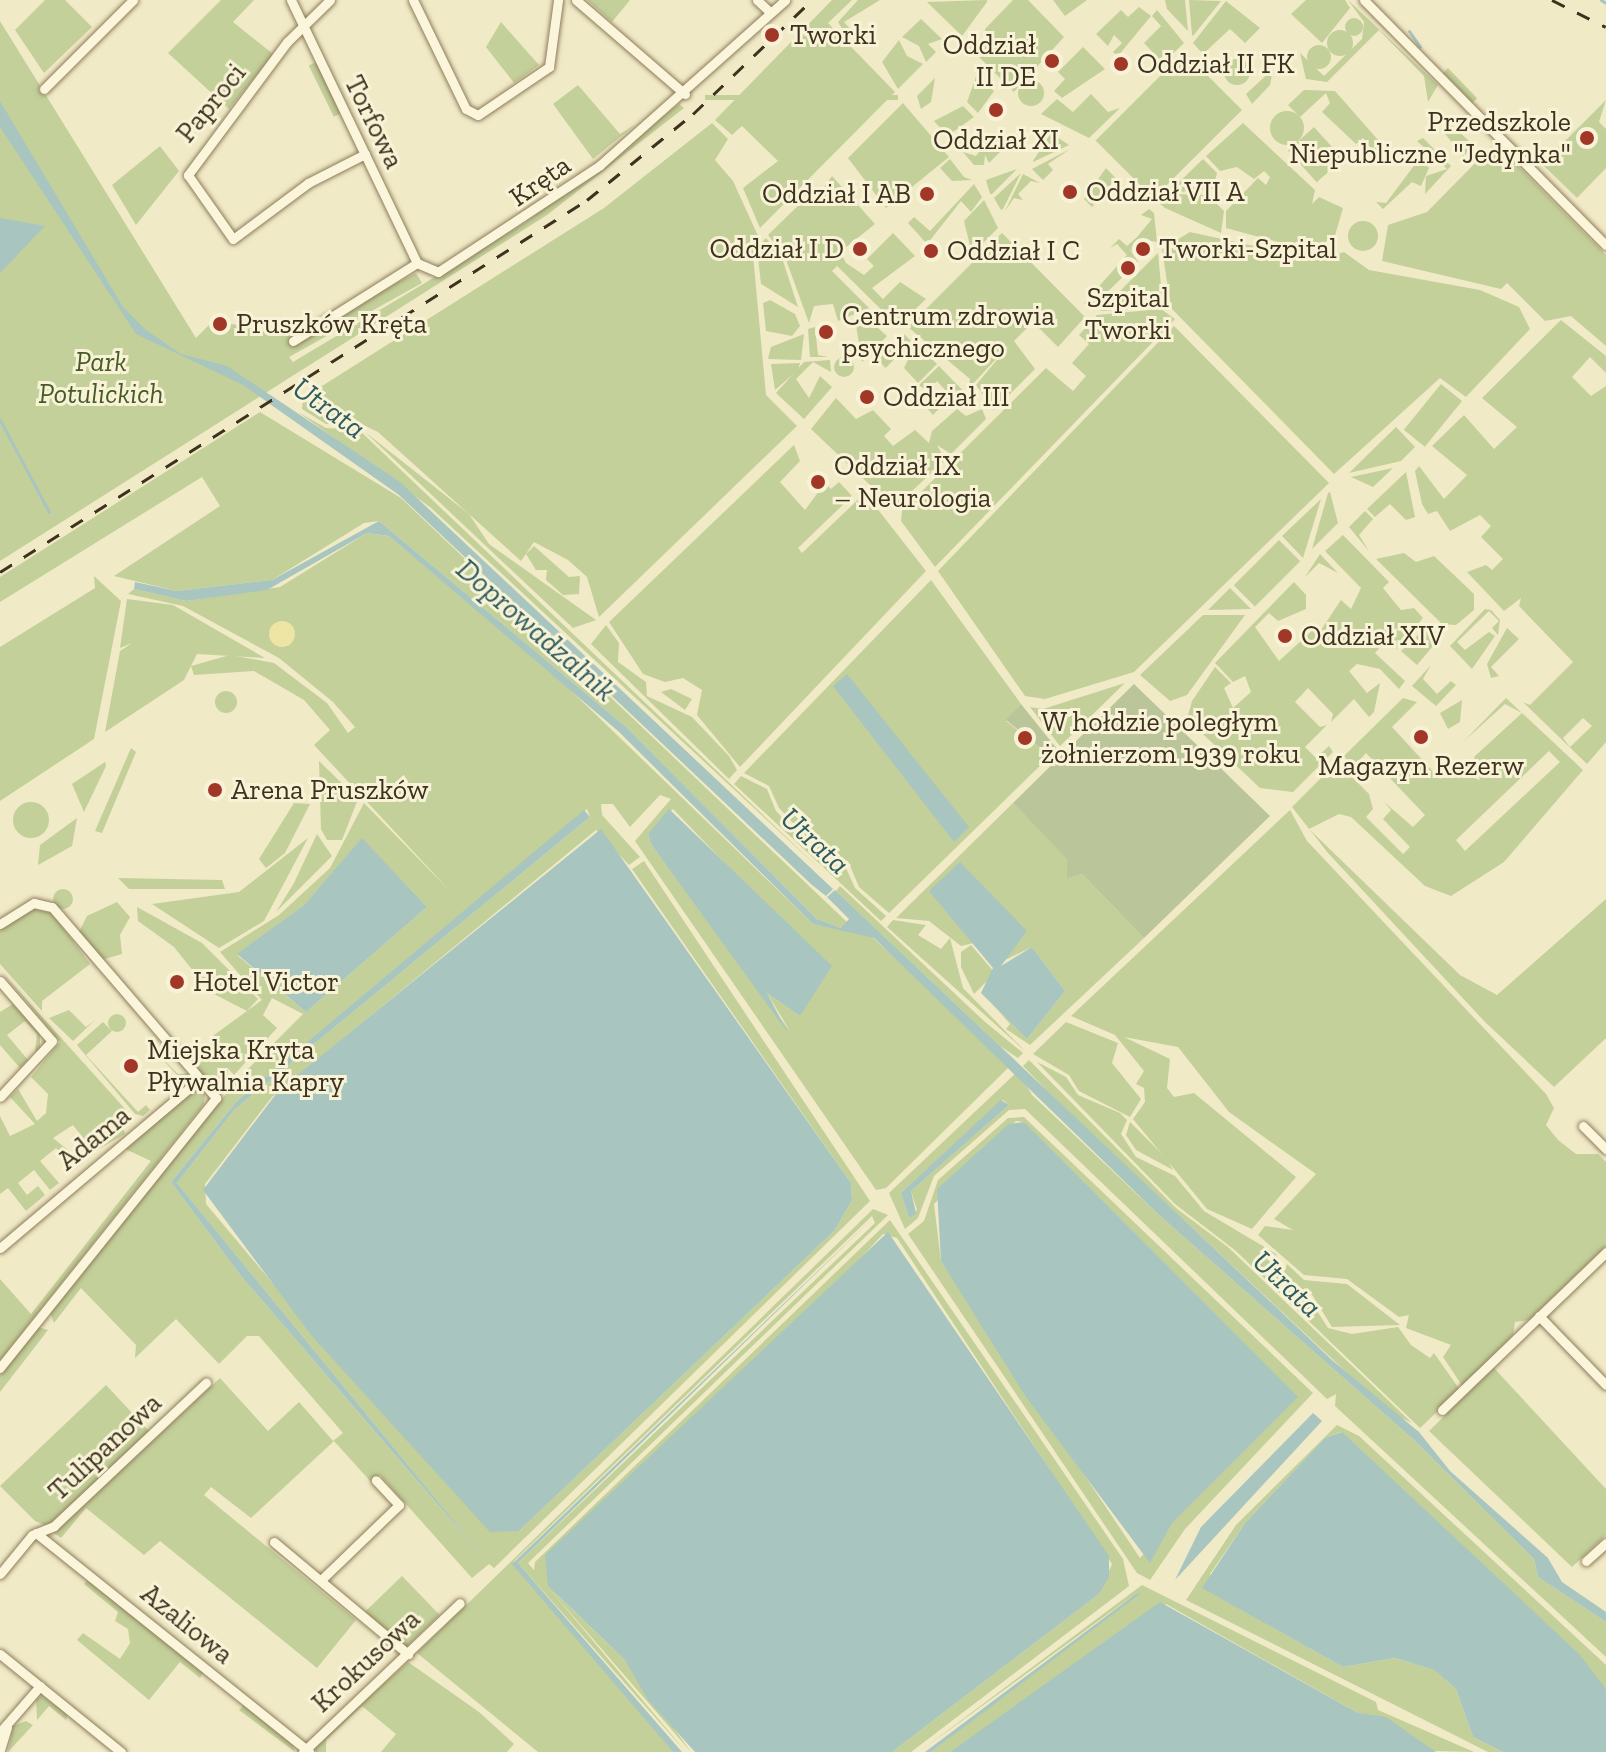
<!DOCTYPE html>
<meta charset="utf-8">
<style>
body{margin:0}
#map{position:relative;width:1606px;height:1752px;overflow:hidden;background:#f1eac7;font-family:"Zilla Slab",serif}
div>[style]{position:absolute}
[style*='--x']{left:calc(var(--x)*1px);top:calc(var(--y)*1px);width:calc(var(--w)*1px);rotate:calc(var(--a)*1deg)}
.green>*{inset:0;background:#c3d09a;transform-origin:0 0}
.round{border-radius:50%}
.sand>*{inset:0;background:#eee4a3}
.cemetery>*{inset:0;background:#bac599}
.water>*{inset:0;background:#a8c5c0}
.stream>*{height:3px;margin:-1.5px;padding:0 1.5px;transform-origin:1.5px;border-radius:1.5px;background:#a8c5c0}
.roads{filter:drop-shadow(0 0 2px #8e7d5b) drop-shadow(0 0 2px #8e7d5b)}
.street>*{height:9px;margin:-4.5px;padding:0 4.5px;transform-origin:4.5px;border-radius:4.5px;background:#fbf6db}
.rail>*{height:3px;margin-top:-1.5px;transform-origin:0;background:repeating-linear-gradient(90deg,#3e321f 0 14px,transparent 0 28px)}
.dots>*{width:22px;height:22px;translate:-50% -50%;box-sizing:border-box;border:4px solid #f8f3d7;border-radius:50%}
span{translate:-50% -50%;white-space:nowrap;text-align:center;line-height:1.15;-webkit-text-stroke:6px #f8f3d7;paint-order:stroke}
.poi-label{font-size:28px;color:#3e321f}
.left{translate:0 -50%;text-align:left}
.right{translate:-100% -50%;text-align:right}
.street-label{font-size:28px;color:#3e321f}
.park-label{font-size:28px;color:#465b25;font-style:italic}
.water-label{font-size:30px;color:#2e5b5e;font-style:italic}
</style>
<div id="map">
<div class="green">
<div style="clip-path:polygon(45px 0,65px 0,92px 27px,44px 73px,15px 30px)"></div>
<div style="clip-path:polygon(221px 0,254px 0,233px 22px,273px 54px,229px 109px,168px 53px)"></div>
<div style="clip-path:polygon(587px 0,630px 0,612px 22px)"></div>
<div style="clip-path:polygon(832px 0,852px 0,828px 23px,895px 92px,760px 228px,743px 188px,778px 161px,742px 126px,732px 135px,715px 120px)"></div>
<div style="clip-path:polygon(858px 0,880px 0,844px 22px,854px 33px,848px 39px,838px 22px)"></div>
<div style="clip-path:polygon(1013px 0,1028px 0,1064px 37px,1014px 92px,968px 46px,982px 54px,985px 29px)"></div>
<div style="clip-path:polygon(1053px 0,1087px 0,1065px 16px)"></div>
<div style="clip-path:polygon(1165px 0,1185px 0,1188px 31px,1167px 9px)"></div>
<div style="clip-path:polygon(1189px 0,1221px 1px,1193px 36px,1192px 35px)"></div>
<div style="clip-path:polygon(1306px 0,1345px 0,1350px 8px,1322px 43px,1291px 14px)"></div>
<div style="clip-path:polygon(1348px 0,1438px 85px,1428px 102px,1424px 76px,1379px 30px,1327px 82px,1306px 79px,1300px 53px,1324px 76px,1362px 39px,1364px 22px)"></div>
<div style="clip-path:polygon(1226px 1px,1260px 28px,1245px 43px,1230px 29px,1203px 54px,1193px 43px)"></div>
<div style="clip-path:polygon(927px 2px,987px 0,987px 2px,962px 36px)"></div>
<div style="clip-path:polygon(1139px 7px,1151px 16px,1118px 56px,1113px 52px,1122px 43px,1114px 35px,1108px 46px,1096px 34px,1121px 10px,1128px 17px)"></div>
<div style="clip-path:polygon(1157px 10px,1184px 43px,1163px 63px,1144px 43px,1161px 26px,1152px 16px)"></div>
<div class="round" style="left:1345px;top:18px;width:18px;height:18px"></div>
<div style="clip-path:polygon(921px 19px,942px 39px,928px 44px,936px 52px,926px 62px,919px 46px,902px 37px)"></div>
<div style="clip-path:polygon(0 21px,196px 338px,214px 320px,287px 336px,298px 330px,291px 338px,416px 273px,422px 283px,289px 357px,293px 362px,525px 223px,679px 104px,684px 108px,547px 215px,0 561px)"></div>
<div style="clip-path:polygon(501px 22px,539px 65px,514px 83px,486px 47px)"></div>
<div class="round" style="left:1327px;top:30px;width:26px;height:26px"></div>
<div style="clip-path:polygon(899px 40px,907px 56px,923px 64px,898px 89px,882px 62px)"></div>
<div class="round" style="left:1307px;top:45px;width:24px;height:24px"></div>
<div style="clip-path:polygon(1083px 47px,1105px 69px,1062px 98px,1054px 91px,1065px 79px,1058px 72px)"></div>
<div style="left:1184px;top:52px;width:82px;height:125px;rotate:45deg"></div>
<div class="round" style="left:1224px;top:59px;width:26px;height:26px"></div>
<div style="left:316px;top:62px;width:57px;height:8px;rotate:64deg"></div>
<div style="left:1448px;top:68px;width:42px;height:7px;rotate:46deg"></div>
<div style="clip-path:polygon(1273px 69px,1270px 85px,1252px 104px,1246px 94px)"></div>
<div style="clip-path:polygon(976px 77px,994px 91px,978px 113px,967px 102px)"></div>
<div style="clip-path:polygon(935px 78px,931px 102px,921px 109px,917px 96px)"></div>
<div class="round" style="left:1018px;top:80px;width:26px;height:26px"></div>
<div style="clip-path:polygon(578px 85px,620px 134px,635px 125px,593px 159px,553px 104px)"></div>
<div style="clip-path:polygon(1304px 90px,1335px 91px,1386px 149px,1376px 156px,1363px 138px,1356px 144px,1322px 112px,1330px 103px,1326px 93px,1300px 117px,1288px 105px)"></div>
<div style="clip-path:polygon(1091px 94px,1108px 112px,1120px 108px,1089px 138px,1041px 114px,1057px 99px,1073px 112px)"></div>
<div style="left:898px;top:95px;width:5px;height:193px;rotate:90deg"></div>
<div style="clip-path:polygon(1606px 100px,1599px 122px,1606px 129px,1606px 168px,1577px 198px,1542px 164px)"></div>
<div style="clip-path:polygon(903px 103px,949px 157px,886px 208px,848px 158px)"></div>
<div style="clip-path:polygon(963px 106px,974px 117px,953px 132px,956px 145px,934px 121px)"></div>
<div class="round" style="left:1270px;top:111px;width:34px;height:34px"></div>
<div style="clip-path:polygon(712px 123px,728px 139px,715px 160px,733px 181px,759px 238px,753px 255px,766px 395px,797px 426px,599px 617px,587px 577px,568px 560px,534px 542px,521px 561px,378px 432px,355px 421px,326px 424px,302px 409px,303px 398px,604px 208px)"></div>
<div style="clip-path:polygon(1243px 123px,1315px 190px,1312px 204px,1319px 197px,1343px 208px,1334px 239px,1304px 249px,1226px 228px,1226px 211px,1258px 178px,1266px 185px,1270px 177px,1264px 171px,1254px 179px,1237px 167px,1220px 171px,1206px 156px)"></div>
<div style="clip-path:polygon(1450px 123px,1472px 144px,1464px 157px,1441px 129px)"></div>
<div style="left:1314px;top:127px;width:43px;height:35px;rotate:48deg"></div>
<div style="clip-path:polygon(1051px 133px,1069px 145px,1033px 162px,1033px 161px)"></div>
<div style="clip-path:polygon(991px 135px,1004px 148px,989px 163px,985px 155px,984px 165px,974px 165px,963px 152px,976px 156px)"></div>
<div style="clip-path:polygon(1423px 138px,1451px 166px,1425px 194px,1426px 176px,1447px 169px,1417px 141px)"></div>
<div style="clip-path:polygon(1495px 143px,1606px 255px,1606px 346px,1571px 316px,1545px 321px,1507px 283px,1501px 289px,1382px 261px,1388px 225px,1427px 212px)"></div>
<div style="clip-path:polygon(160px 146px,179px 171px,136px 225px,112px 185px)"></div>
<div style="clip-path:polygon(1070px 149px,1048px 164px,1053px 170px,1043px 180px,1032px 169px)"></div>
<div style="clip-path:polygon(950px 159px,964px 177px,972px 180px,952px 181px,940px 168px)"></div>
<div style="clip-path:polygon(1203px 159px,1217px 173px,1213px 189px,1168px 193px)"></div>
<div style="clip-path:polygon(1419px 159px,1429px 168px,1421px 186px,1412px 182px,1383px 209px,1376px 202px,1386px 203px)"></div>
<div style="clip-path:polygon(1106px 168px,1125px 188px,1115px 180px,1092px 207px,1084px 199px)"></div>
<div style="clip-path:polygon(1017px 169px,992px 194px,990px 194px,986px 180px)"></div>
<div style="clip-path:polygon(1021px 173px,1003px 209px,1001px 210px,994px 198px)"></div>
<div style="clip-path:polygon(1023px 174px,1040px 183px,1031px 181px,1018px 194px,1023px 200px,1014px 198px,1005px 211px)"></div>
<div style="clip-path:polygon(832px 176px,875px 224px,840px 252px,846px 263px,864px 275px,874px 266px,867px 259px,893px 233px,915px 256px,872px 288px,883px 299px,900px 282px,926px 299px,898px 326px,837px 266px,832px 271px,869px 308px,838px 321px,833px 304px,814px 306px,809px 323px,785px 257px,768px 235px,807px 197px,814px 202px)"></div>
<div style="clip-path:polygon(974px 184px,982px 197px,971px 212px,961px 201px,927px 244px,908px 223px,914px 217px,930px 231px)"></div>
<div style="clip-path:polygon(1166px 194px,1208px 195px,1224px 211px,1221px 233px,1165px 208px,1159px 203px)"></div>
<div style="clip-path:polygon(984px 200px,998px 228px,972px 254px,964px 221px)"></div>
<div style="clip-path:polygon(1149px 209px,1154px 213px,1157px 242px,1145px 240px,1135px 251px,1140px 259px,1129px 248px,1138px 262px,1091px 308px,1084px 303px,1127px 255px,1117px 244px,1110px 248px,1119px 239px,1127px 246px,1137px 237px,1152px 219px,1141px 215px)"></div>
<div class="round" style="left:1348px;top:221px;width:30px;height:30px"></div>
<div style="clip-path:polygon(1190px 232px,1318px 260px,1344px 252px,1369px 270px,1480px 290px,1519px 307px,1530px 329px,1466px 397px,1440px 378px,1334px 474px,1171px 308px,1162px 249px)"></div>
<div style="clip-path:polygon(1002px 233px,1085px 317px,1058px 347px,1033px 322px,1014px 341px,1035px 369px,994px 410px,976px 385px,1011px 343px,969px 388px,970px 379px,908px 327px)"></div>
<div style="clip-path:polygon(766px 238px,782px 258px,798px 307px,761px 284px,757px 248px)"></div>
<div style="clip-path:polygon(1158px 253px,1163px 307px,1100px 311px)"></div>
<div style="clip-path:polygon(770px 300px,795px 314px,800px 326px,792px 336px,766px 331px,763px 303px)"></div>
<div style="clip-path:polygon(1161px 309px,1175px 319px,935px 567px,901px 521px,902px 511px,1046px 368px,1073px 391px,1086px 376px,1072px 363px,1089px 344px,1079px 335px,1097px 315px)"></div>
<div style="clip-path:polygon(862px 314px,887px 336px,862px 362px,856px 325px)"></div>
<div style="clip-path:polygon(evenodd,1561px 320px,1606px 356px,1606px 373px,1590px 357px,1572px 377px,1591px 396px,1606px 386px,1606px 742px,1587px 764px,1523px 702px,1530px 705px,1573px 662px,1519px 606px,1521px 598px,1504px 611px,1467px 572px,1486px 565px,1492px 570px,1503px 559px,1481px 537px,1491px 526px,1480px 515px,1450px 531px,1437px 511px,1428px 514px,1422px 504px,1415px 471px,1419px 466px,1444px 499px,1467px 475px,1432px 446px,1464px 415px,1494px 449px,1517px 427px,1482px 398px,1561px 320px,1583px 718px,1592px 726px,1570px 747px,1563px 738px,1583px 718px)"></div>
<div style="clip-path:polygon(1174px 326px,1329px 483px,1134px 672px,1045px 699px,1025px 696px,938px 571px)"></div>
<div style="clip-path:polygon(815px 327px,818px 355px,828px 357px,810px 357px,808px 329px)"></div>
<div style="clip-path:polygon(804px 334px,801px 360px,768px 359px,771px 347px)"></div>
<div style="left:904px;top:334px;width:11px;height:37px;rotate:45deg"></div>
<div style="clip-path:polygon(916px 344px,937px 364px,918px 383px,904px 368px)"></div>
<div class="round" style="left:834px;top:357px;width:20px;height:20px"></div>
<div style="clip-path:polygon(830px 360px,831px 372px,813px 362px,796px 379px,809px 398px,820px 376px,832px 387px,804px 419px,776px 393px,804px 362px)"></div>
<div style="clip-path:polygon(800px 363px,798px 370px,775px 390px,771px 364px)"></div>
<div style="clip-path:polygon(939px 366px,974px 402px,970px 407px,957px 390px,933px 415px,927px 408px,945px 390px,937px 381px,927px 391px,919px 385px)"></div>
<div style="left:1441px;top:384px;width:27px;height:59px;rotate:39deg"></div>
<div style="clip-path:polygon(836px 398px,856px 419px,873px 410px,891px 429px,884px 436px,893px 446px,915px 430px,929px 443px,932px 431px,957px 409px,966px 416px,982px 409px,986px 419px,951px 454px,937px 445px,945px 460px,894px 508px,811px 429px)"></div>
<div style="clip-path:polygon(260px 412px,401px 498px,848px 923px,841px 928px,817px 919px,626px 727px,379px 521px,364px 523px,272px 580px,177px 591px,114px 576px,220px 506px,202px 477px,0 602px,0 577px)"></div>
<div style="clip-path:polygon(298px 412px,326px 428px,359px 430px,824px 873px,430px 507px)"></div>
<div style="clip-path:polygon(1396px 427px,1415px 447px,1401px 461px,1349px 473px)"></div>
<div style="clip-path:polygon(365px 432px,469px 514px,489px 544px,596px 620px,573px 628px)"></div>
<div style="clip-path:polygon(794px 445px,800px 461px,780px 482px,805px 510px,825px 483px,831px 489px,839px 482px,852px 496px,798px 548px,802px 553px,865px 493px,926px 571px,740px 767px,697px 715px,702px 690px,683px 678px,665px 682px,643px 674px,609px 622px)"></div>
<div style="clip-path:polygon(1393px 468px,1373px 487px,1351px 477px)"></div>
<div style="clip-path:polygon(1406px 472px,1415px 517px,1406px 520px,1390px 504px,1375px 517px,1367px 509px)"></div>
<div style="clip-path:polygon(1330px 492px,1338px 523px,1312px 549px,1328px 493px)"></div>
<div style="clip-path:polygon(1321px 499px,1303px 558px,1282px 536px)"></div>
<div style="clip-path:polygon(1365px 511px,1373px 519px,1359px 535px,1369px 551px,1349px 527px)"></div>
<div style="clip-path:polygon(evenodd,367px 533px,389px 536px,560px 680px,813px 924px,870px 935px,1011px 1065px,886px 1188px,876px 1190px,635px 841px,671px 799px,660px 795px,630px 827px,613px 804px,601px 804px,602px 815px,640px 857px,629px 865px,596px 830px,272px 1097px,205px 1184px,206px 1204px,365px 1393px,519px 1531px,835px 1230px,852px 1200px,851px 1183px,632px 869px,644px 861px,870px 1201px,494px 1568px,489px 1564px,472px 1578px,380px 1475px,371px 1482px,334px 1441px,251px 1518px,211px 1487px,204px 1495px,356px 1620px,317px 1668px,160px 1541px,144px 1555px,86px 1508px,61px 1538px,54px 1533px,220px 1378px,268px 1431px,299px 1402px,333px 1441px,343px 1433px,259px 1336px,247px 1336px,219px 1364px,176px 1319px,135px 1358px,136px 1345px,81px 1288px,54px 1323px,50px 1313px,238px 1079px,303px 1014px,272px 998px,263px 1015px,277px 1028px,234px 1075px,210px 1049px,210px 1038px,262px 1000px,220px 952px,279px 915px,330px 868px,364px 803px,451px 892px,314px 745px,330px 730px,304px 700px,254px 671px,194px 675px,191px 666px,230px 655px,274px 663px,327px 703px,348px 733px,355px 727px,333px 702px,279px 658px,183px 606px,128px 594px,134px 589px,186px 601px,280px 587px,367px 533px,587px 809px,590px 817px,235px 1109px,177px 1183px,488px 1563px,241px 1276px,171px 1182px,237px 1101px,587px 809px,367px 533px,673px 809px,801px 943px,824px 958px,800px 1016px,767px 993px,790px 1031px,651px 844px,648px 834px,673px 809px,367px 533px,362px 839px,427px 907px,306px 1012px,237px 955px,304px 905px,362px 839px)"></div>
<div style="clip-path:polygon(1343px 535px,1389px 582px,1383px 588px,1401px 610px,1414px 608px,1423px 618px,1397px 649px,1386px 640px,1375px 653px,1405px 681px,1399px 689px,1380px 669px,1357px 664px,1349px 671px,1367px 693px,1380px 683px,1374px 712px,1369px 717px,1354px 699px,1331px 722px,1333px 714px,1308px 688px,1295px 702px,1320px 727px,1327px 725px,1305px 747px,1316px 758px,1329px 746px,1333px 752px,1293px 792px,1260px 788px,1187px 719px,1192px 701px,1215px 667px,1231px 683px,1224px 688px,1233px 708px,1251px 692px,1245px 676px,1233px 682px,1215px 663px,1294px 582px,1306px 595px,1306px 609px,1278px 621px,1269px 613px,1255px 627px,1279px 661px,1314px 629px,1319px 633px,1341px 600px,1351px 609px,1361px 588px,1325px 551px)"></div>
<div style="left:1279px;top:540px;width:30px;height:64px;rotate:45deg"></div>
<div style="clip-path:polygon(534px 546px,569px 577px,580px 576px,579px 594px,563px 595px,546px 580px,547px 570px,536px 570px,526px 554px)"></div>
<div style="clip-path:polygon(1404px 553px,1416px 562px,1434px 556px,1474px 594px,1474px 610px,1456px 625px,1442px 624px,1376px 559px)"></div>
<div style="clip-path:polygon(1320px 554px,1338px 573px,1319px 563px,1305px 577px)"></div>
<div style="clip-path:polygon(94px 576px,121px 601px,94px 739px,0 801px,0 647px,95px 588px)"></div>
<div style="clip-path:polygon(931px 580px,1021px 704px,1006px 721px,1050px 756px,889px 913px,859px 887px,848px 861px,824px 856px,779px 808px,769px 786px,744px 773px)"></div>
<div style="clip-path:polygon(1230px 588px,1251px 609px,1208px 610px)"></div>
<div style="clip-path:polygon(127px 599px,173px 605px,265px 658px,197px 654px,184px 680px,105px 732px,120px 651px,132px 643px,120px 648px)"></div>
<div style="clip-path:polygon(1485px 609px,1491px 610px,1500px 620px,1498px 635px,1492px 628px,1499px 621px,1489px 611px,1457px 642px,1465px 650px,1489px 632px,1495px 636px,1472px 669px,1450px 646px)"></div>
<div style="clip-path:polygon(1203px 615px,1245px 615px,1187px 695px,1170px 701px,1140px 675px)"></div>
<div style="clip-path:polygon(1430px 624px,1440px 638px,1417px 665px,1401px 651px)"></div>
<div style="clip-path:polygon(606px 625px,619px 643px,618px 662px,646px 682px,647px 696px,692px 717px,729px 756px,737px 770px,729px 779px,591px 644px)"></div>
<div style="clip-path:polygon(1507px 628px,1519px 639px,1491px 667px,1499px 676px,1491px 678px,1487px 664px)"></div>
<div style="clip-path:polygon(1431px 665px,1423px 679px,1437px 694px,1451px 681px,1456px 685px,1436px 706px,1412px 686px)"></div>
<div style="clip-path:polygon(1125px 683px,1060px 746px,1030px 707px,1043px 709px)"></div>
<div style="clip-path:polygon(671px 689px,692px 699px,685px 710px,661px 692px)"></div>
<div class="round" style="left:215px;top:691px;width:22px;height:22px"></div>
<div style="clip-path:polygon(evenodd,1403px 698px,1417px 702px,1392px 727px,1440px 779px,1452px 770px,1480px 780px,1474px 757px,1522px 713px,1505px 704px,1464px 741px,1506px 698px,1583px 770px,1504px 862px,1451px 896px,1425px 886px,1351px 817px,1339px 814px,1309px 829px,1460px 975px,1497px 995px,1606px 899px,1606px 1038px,1554px 1087px,1485px 1022px,1328px 853px,1292px 807px,1337px 762px,1369px 794px,1373px 809px,1366px 817px,1403px 854px,1410px 847px,1383px 819px,1391px 810px,1384px 802px,1413px 827px,1425px 815px,1366px 753px,1353px 767px,1344px 756px,1403px 698px,1549px 751px,1560px 762px,1465px 851px,1456px 840px,1549px 751px)"></div>
<div style="clip-path:polygon(1462px 700px,1460px 722px,1448px 729px,1440px 713px)"></div>
<div style="clip-path:polygon(131px 748px,136px 752px,102px 833px,95px 831px)"></div>
<div style="clip-path:polygon(319px 761px,358px 799px,342px 840px,327px 840px,321px 829px)"></div>
<div style="clip-path:polygon(105px 762px,106px 766px,84px 812px,72px 784px)"></div>
<div style="clip-path:polygon(741px 776px,767px 789px,776px 811px,827px 865px,845px 866px,855px 888px,886px 916px,881px 921px,734px 784px)"></div>
<div class="round" style="left:13px;top:802px;width:36px;height:36px"></div>
<div style="clip-path:polygon(294px 803px,310px 804px,285px 853px,266px 868px,259px 859px)"></div>
<div style="clip-path:polygon(1013px 803px,1068px 859px,1067px 877px,1082px 874px,1144px 938px,1030px 1045px,1006px 1029px,1010px 1024px,994px 1006px,1027px 1039px,1065px 991px,1032px 947px,999px 963px,1027px 931px,961px 946px,929px 921px,896px 918px)"></div>
<div style="clip-path:polygon(1290px 810px,1307px 841px,1546px 1094px,1554px 1108px,1546px 1125px,1558px 1140px,1576px 1154px,1598px 1154px,1606px 1162px,1606px 1246px,1529px 1320px,1515px 1322px,1513px 1335px,1463px 1387px,1443px 1357px,1451px 1345px,1406px 1328px,1409px 1315px,1399px 1317px,1347px 1279px,1304px 1275px,1258px 1235px,1265px 1226px,1293px 1230px,1274px 1219px,1316px 1174px,1229px 1112px,1178px 1047px,1124px 1037px,1170px 1059px,1167px 1088px,1174px 1097px,1194px 1093px,1296px 1177px,1252px 1229px,1207px 1209px,1133px 1119px,1145px 1102px,1144px 1088px,1136px 1084px,1144px 1071px,1115px 1035px,1071px 1016px)"></div>
<div style="clip-path:polygon(77px 818px,72px 846px,38px 865px,40px 845px)"></div>
<div style="clip-path:polygon(317px 834px,332px 856px,276px 912px,294px 883px)"></div>
<div style="clip-path:polygon(308px 838px,264px 921px,219px 948px,152px 904px,239px 892px)"></div>
<div style="clip-path:polygon(118px 878px,222px 880px,225px 889px,129px 889px)"></div>
<div style="clip-path:polygon(840px 886px,984px 1021px,1023px 1053px,1018px 1058px,1000px 1046px,836px 891px)"></div>
<div class="round" style="left:53px;top:889px;width:20px;height:20px"></div>
<div style="clip-path:polygon(117px 902px,130px 917px,120px 935px,122px 954px,101px 960px,79px 932px,87px 916px)"></div>
<div style="clip-path:polygon(137px 907px,202px 943px,258px 999px,247px 1011px,210px 992px,174px 947px,138px 921px)"></div>
<div style="clip-path:polygon(33px 909px,52px 913px,90px 964px,42px 1001px,42px 1011px,0 964px,0 930px)"></div>
<div style="clip-path:polygon(893px 920px,926px 925px,918px 935px,941px 949px,950px 938px,963px 988px,1025px 1051px,887px 927px)"></div>
<div style="clip-path:polygon(971px 945px,995px 973px,974px 994px,961px 967px,961px 952px)"></div>
<div style="clip-path:polygon(0 970px,126px 1110px,120px 1115px,125px 1134px,94px 1152px,73px 1125px,53px 1138px,83px 1162px,75px 1169px,56px 1148px,40px 1161px,59px 1183px,50px 1190px,34px 1170px,18px 1183px,27px 1195px,38px 1186px,45px 1195px,26px 1211px,8px 1188px,0 1194px,0 1116px,10px 1136px,35px 1124px,10px 1097px,18px 1089px,37px 1121px,46px 1113px,48px 1094px,31px 1077px,60px 1042px)"></div>
<div style="clip-path:polygon(13px 1004px,40px 1034px,40px 1048px,35px 1052px,37px 1034px,25px 1021px,7px 1035px,28px 1060px,20px 1068px,0 1045px,0 1012px)"></div>
<div style="clip-path:polygon(69px 1010px,86px 1027px,95px 1020px,73px 1041px,49px 1018px)"></div>
<div class="round" style="left:108px;top:1014px;width:18px;height:18px"></div>
<div style="clip-path:polygon(103px 1022px,112px 1031px,86px 1055px,138px 1112px,146px 1105px,150px 1110px,143px 1116px,135px 1114px,77px 1045px)"></div>
<div style="clip-path:polygon(1066px 1022px,1118px 1043px,1112px 1063px,1141px 1099px,1130px 1117px,1079px 1091px,1069px 1075px,1033px 1054px)"></div>
<div style="clip-path:polygon(147px 1043px,178px 1074px,188px 1073px,188px 1083px,171px 1085px,178px 1076px)"></div>
<div class="round" style="left:198px;top:1056px;width:30px;height:30px"></div>
<div style="clip-path:polygon(1029px 1060px,1176px 1208px,1229px 1248px,1412px 1423px,1389px 1412px,1064px 1108px,1023px 1066px)"></div>
<div style="clip-path:polygon(1037px 1062px,1066px 1077px,1078px 1095px,1120px 1113px,1127px 1120px,1121px 1134px,1136px 1157px,1175px 1176px,1204px 1211px,1276px 1254px,1283px 1289px,1308px 1297px,1328px 1328px,1352px 1334px,1398px 1327px,1411px 1345px,1430px 1358px,1434px 1353px,1460px 1390px,1420px 1428px,1236px 1251px,1175px 1204px)"></div>
<div style="clip-path:polygon(evenodd,1018px 1071px,1032px 1095px,1159px 1215px,1414px 1440px,1534px 1559px,1538px 1577px,1606px 1622px,1606px 1657px,1335px 1406px,1336px 1394px,1327px 1399px,1025px 1109px,1009px 1110px,934px 1176px,918px 1218px,905px 1229px,889px 1193px,1018px 1071px,1003px 1100px,1009px 1105px,911px 1191px,917px 1210px,909px 1218px,901px 1193px,1003px 1100px)"></div>
<div style="clip-path:polygon(197px 1089px,205px 1094px,204px 1104px,0 1360px,0 1279px,31px 1314px,151px 1161px,123px 1148px)"></div>
<div style="clip-path:polygon(evenodd,1024px 1117px,1313px 1393px,1185px 1529px,1150px 1580px,1137px 1573px,908px 1234px,924px 1221px,938px 1180px,1008px 1118px,1024px 1117px,1016px 1121px,1024px 1122px,1172px 1523px,1140px 1558px,941px 1261px,934px 1204px,1016px 1121px)"></div>
<div style="clip-path:polygon(1130px 1122px,1167px 1159px,1173px 1170px,1136px 1150px,1126px 1135px)"></div>
<div style="clip-path:polygon(873px 1209px,888px 1215px,528px 1563px,686px 1752px,518px 1563px,875px 1223px,872px 1216px,514px 1561px,673px 1752px,538px 1752px,417px 1653px)"></div>
<div style="clip-path:polygon(890px 1220px,1123px 1559px,1129px 1586px,911px 1752px,892px 1752px,1099px 1594px,1112px 1564px,897px 1238px,883px 1234px,555px 1593px,625px 1660px,691px 1752px,534px 1571px,535px 1562px)"></div>
<div style="clip-path:polygon(1287px 1264px,1304px 1280px,1347px 1284px,1400px 1325px,1332px 1327px,1311px 1293px,1281px 1280px)"></div>
<div style="clip-path:polygon(38px 1327px,48px 1330px,0 1392px,0 1375px)"></div>
<div style="clip-path:polygon(1494px 1368px,1606px 1489px,1606px 1535px,1572px 1567px,1429px 1431px)"></div>
<div style="clip-path:polygon(106px 1385px,149px 1431px,49px 1527px,35px 1521px,0 1486px)"></div>
<div style="clip-path:polygon(1337px 1425px,1359px 1436px,1606px 1665px,1606px 1689px,1341px 1432px,1325px 1438px,1245px 1523px,1210px 1574px,1214px 1594px,1343px 1667px,1395px 1658px,1434px 1670px,1456px 1689px,1473px 1737px,1503px 1752px,1488px 1752px,1186px 1600px,1236px 1525px)"></div>
<div style="left:402px;top:1576px;width:54px;height:51px;rotate:46deg"></div>
<div style="clip-path:polygon(88px 1579px,204px 1672px,200px 1678px,180px 1662px,149px 1700px,77px 1640px,83px 1633px,120px 1659px,130px 1643px,128px 1629px,115px 1621px,118px 1612px,84px 1584px)"></div>
<div style="clip-path:polygon(1142px 1585px,1376px 1702px,1378px 1710px,1474px 1752px,1433px 1751px,1390px 1721px,1358px 1713px,1166px 1604px,950px 1752px,931px 1752px,1138px 1592px,919px 1752px)"></div>
<div style="clip-path:polygon(408px 1662px,479px 1712px,514px 1744px,507px 1752px,381px 1752px,396px 1734px,362px 1706px,326px 1740px,326px 1752px,316px 1752px,315px 1745px)"></div>
<div style="clip-path:polygon(42px 1696px,68px 1714px,66px 1720px,49px 1706px,37px 1720px,36px 1699px)"></div>
<div style="clip-path:polygon(244px 1705px,293px 1745px,295px 1752px,239px 1710px)"></div>
<div style="clip-path:polygon(26px 1721px,33px 1725px,8px 1752px,13px 1726px)"></div>
</div>
<div class="sand">
<div class="round" style="left:269px;top:621px;width:26px;height:26px"></div>
</div>
<div class="cemetery">
<div style="clip-path:polygon(1134px 684px,1270px 816px,1144px 938px,1082px 874px,1067px 878px,1067px 859px,1013px 803px)"></div>
<div style="clip-path:polygon(1021px 704px,1057px 749px,1050px 756px,1006px 720px)"></div>
</div>
<div class="water">
<div style="clip-path:polygon(0 101px,123px 307px,146px 330px,181px 354px,227px 366px,400px 482px,833px 889px,826px 896px,812px 885px,399px 495px,243px 385px,136px 334px,0 127px)"></div>
<div style="clip-path:polygon(0 218px,45px 226px,0 273px)"></div>
<div style="clip-path:polygon(379px 521px,626px 727px,817px 919px,841px 928px,849px 919px,827px 897px,835px 890px,1332px 1360px,1419px 1432px,1450px 1471px,1548px 1558px,1562px 1582px,1606px 1612px,1606px 1622px,1538px 1577px,1534px 1559px,1414px 1440px,1159px 1215px,874px 938px,813px 924px,618px 731px,389px 536px,367px 533px,267px 590px,186px 601px,134px 589px,135px 582px,177px 591px,272px 580px)"></div>
<div style="clip-path:polygon(847px 674px,969px 827px,954px 842px,833px 686px)"></div>
<div style="clip-path:polygon(669px 809px,832px 966px,800px 1016px,767px 993px,788px 1033px,651px 844px,648px 834px)"></div>
<div style="clip-path:polygon(584px 810px,590px 817px,235px 1109px,177px 1183px,489px 1564px,241px 1276px,171px 1182px,237px 1101px)"></div>
<div style="clip-path:polygon(601px 829px,851px 1183px,852px 1200px,835px 1230px,519px 1531px,490px 1532px,311px 1335px,203px 1190px,279px 1090px)"></div>
<div style="clip-path:polygon(362px 838px,427px 907px,306px 1012px,237px 954px,304px 905px)"></div>
<div style="clip-path:polygon(960px 862px,1027px 931px,1001px 966px,1032px 947px,1065px 991px,1027px 1039px,981px 993px,993px 968px,929px 891px)"></div>
<div style="clip-path:polygon(1001px 1100px,1009px 1105px,911px 1191px,916px 1213px,909px 1218px,901px 1193px)"></div>
<div style="clip-path:polygon(1024px 1122px,1298px 1397px,1172px 1523px,1150px 1563px,1026px 1397px,941px 1261px,937px 1189px,1009px 1124px)"></div>
<div style="clip-path:polygon(876px 1215px,518px 1563px,682px 1752px,673px 1752px,512px 1564px)"></div>
<div style="clip-path:polygon(888px 1232px,1109px 1556px,1109px 1577px,1099px 1594px,892px 1752px,695px 1752px,648px 1700px,625px 1660px,548px 1586px,545px 1555px)"></div>
<div style="clip-path:polygon(1313px 1413px,1322px 1421px,1175px 1580px,1201px 1527px)"></div>
<div style="clip-path:polygon(1342px 1432px,1579px 1654px,1606px 1689px,1606px 1752px,1503px 1752px,1473px 1737px,1456px 1689px,1434px 1670px,1395px 1658px,1343px 1667px,1202px 1588px,1245px 1523px,1325px 1438px)"></div>
<div style="clip-path:polygon(1141px 1593px,931px 1752px,925px 1752px,1136px 1594px)"></div>
<div style="clip-path:polygon(1160px 1602px,1358px 1713px,1386px 1717px,1436px 1752px,950px 1752px)"></div>
</div>
<div class="stream">
<div style="--x:1601;--y:0;--w:6;--a:31"></div>
<div style="--x:1409;--y:31;--w:19;--a:55"></div>
<div style="--x:0;--y:420;--w:104;--a:62"></div>
</div>
<div class="roads">
<div class="street">
<div style="--x:291;--y:0;--w:292;--a:64.4"></div>
<div style="--x:417;--y:263;--w:23;--a:23"></div>
<div style="--x:438;--y:272;--w:194;--a:-33.4"></div>
<div style="--x:600;--y:165;--w:248;--a:-41.7"></div>
<div style="--x:330;--y:0;--w:60;--a:135.7"></div>
<div style="--x:287;--y:42;--w:166;--a:126.7"></div>
<div style="--x:188;--y:175;--w:78;--a:54.9"></div>
<div style="--x:233;--y:239;--w:94;--a:-36.7"></div>
<div style="--x:308;--y:183;--w:64;--a:-27"></div>
<div style="--x:413;--y:0;--w:121;--a:64.1"></div>
<div style="--x:466;--y:109;--w:13;--a:27"></div>
<div style="--x:478;--y:115;--w:86;--a:-34.1"></div>
<div style="--x:549;--y:67;--w:68;--a:-82.3"></div>
<div style="--x:576;--y:0;--w:144;--a:40.8"></div>
<div style="--x:757;--y:0;--w:18;--a:43"></div>
<div style="--x:1364;--y:0;--w:344;--a:45.4"></div>
<div style="--x:44;--y:89;--w:126;--a:-45"></div>
<div style="--x:293;--y:341;--w:146;--a:-32.2"></div>
<div style="--x:0;--y:924;--w:40;--a:-32"></div>
<div style="--x:34;--y:903;--w:18;--a:13"></div>
<div style="--x:52;--y:907;--w:252;--a:49.3"></div>
<div style="--x:216;--y:1098;--w:346;--a:128.7"></div>
<div style="--x:0;--y:981;--w:79;--a:49.1"></div>
<div style="--x:52;--y:1041;--w:76;--a:132.9"></div>
<div style="--x:1583;--y:1126;--w:33;--a:45"></div>
<div style="--x:0;--y:1248;--w:260;--a:-40.2"></div>
<div style="--x:1539;--y:1316;--w:96;--a:45.8"></div>
<div style="--x:1442;--y:1410;--w:228;--a:-43.9"></div>
<div style="--x:36;--y:1533;--w:350;--a:38.7"></div>
<div style="--x:274;--y:1542;--w:175;--a:39.9"></div>
<div style="--x:1586;--y:1561;--w:27;--a:-42"></div>
<div style="--x:0;--y:1574;--w:50;--a:-50.6"></div>
<div style="--x:32;--y:1535;--w:24;--a:-22"></div>
<div style="--x:54;--y:1526;--w:209;--a:-43.3"></div>
<div style="--x:321;--y:1580;--w:108;--a:-43.9"></div>
<div style="--x:399;--y:1505;--w:34;--a:-133"></div>
<div style="--x:0;--y:1654;--w:156;--a:39"></div>
<div style="--x:0;--y:1732;--w:61;--a:-49"></div>
<div style="--x:0;--y:1750;--w:24;--a:-73"></div>
<div style="--x:303;--y:1752;--w:216;--a:-43.5"></div>
</div>
</div>
<div class="rail">
<div style="--x:1552;--y:0;--w:60;--a:26.6"></div>
<div style="--x:0;--y:572;--w:695;--a:-32.36"></div>
<div style="--x:587;--y:200;--w:136;--a:-39.1"></div>
<div style="--x:693;--y:114;--w:165;--a:-43.8"></div>
</div>
<div class="dots">
<div style="left:772px;top:35px;background:#a13727"></div>
<div style="left:1052px;top:61px;background:#a13727"></div>
<div style="left:1121px;top:64px;background:#a13727"></div>
<div style="left:996px;top:110px;background:#a13727"></div>
<div style="left:1587px;top:138px;background:#a13727"></div>
<div style="left:1070px;top:192px;background:#a13727"></div>
<div style="left:927px;top:194px;background:#a13727"></div>
<div style="left:860px;top:249px;background:#a13727"></div>
<div style="left:1143px;top:249px;background:#a13727"></div>
<div style="left:931px;top:251px;background:#a13727"></div>
<div style="left:1128px;top:268px;background:#a13727"></div>
<div style="left:220px;top:324px;background:#a13727"></div>
<div style="left:826px;top:332px;background:#a13727"></div>
<div style="left:867px;top:397px;background:#a13727"></div>
<div style="left:818px;top:482px;background:#a13727"></div>
<div style="left:1285px;top:636px;background:#a13727"></div>
<div style="left:1421px;top:737px;background:#a13727"></div>
<div style="left:1025px;top:738px;background:#a13727"></div>
<div style="left:215px;top:790px;background:#a13727"></div>
<div style="left:177px;top:982px;background:#a13727"></div>
<div style="left:131px;top:1066px;background:#a13727"></div>
</div>
<div class="poi-label">
<span class="left" style="left:790px;top:35px">Tworki</span>
<span class="right" style="left:1036px;top:61px">Oddział<br>II DE</span>
<span class="left" style="left:1137px;top:64px">Oddział II FK</span>
<span class="right" style="left:1571px;top:138px">Przedszkole<br>Niepubliczne "Jedynka"</span>
<span style="left:996px;top:140px">Oddział XI</span>
<span class="left" style="left:1086px;top:192px">Oddział VII A</span>
<span class="right" style="left:911px;top:194px">Oddział I AB</span>
<span class="right" style="left:844px;top:249px">Oddział I D</span>
<span class="left" style="left:1159px;top:249px">Tworki-Szpital</span>
<span class="left" style="left:947px;top:251px">Oddział I C</span>
<span style="left:1128px;top:314px">Szpital<br>Tworki</span>
<span class="left" style="left:842px;top:332px">Centrum zdrowia<br>psychicznego</span>
<span class="left" style="left:236px;top:324px">Pruszków Kręta</span>
<span class="left" style="left:883px;top:397px">Oddział III</span>
<span class="left" style="left:834px;top:482px">Oddział IX<br>– Neurologia</span>
<span class="left" style="left:1301px;top:636px">Oddział XIV</span>
<span class="left" style="left:1041px;top:738px">W hołdzie poległym<br>żołnierzom 1939 roku</span>
<span style="left:1421px;top:766px">Magazyn Rezerw</span>
<span class="left" style="left:231px;top:790px">Arena Pruszków</span>
<span class="left" style="left:193px;top:982px">Hotel Victor</span>
<span class="left" style="left:147px;top:1066px">Miejska Kryta<br>Pływalnia Kapry</span>
</div>
<div class="street-label">
<span style="left:211px;top:103px;rotate:-51deg">Paproci</span>
<span style="left:374px;top:122px;rotate:64deg">Torfowa</span>
<span style="left:540px;top:181px;rotate:-35deg">Kręta</span>
<span style="left:94px;top:1138px;rotate:-39deg">Adama</span>
<span style="left:105px;top:1447px;rotate:-43deg">Tulipanowa</span>
<span style="left:187px;top:1624px;rotate:39deg">Azaliowa</span>
<span style="left:366px;top:1661px;rotate:-43deg">Krokusowa</span>
</div>
<div class="park-label">
<span style="left:101px;top:378px">Park<br>Potulickich</span>
</div>
<div class="water-label">
<span style="left:329px;top:408px;rotate:36deg">Utrata</span>
<span style="left:536px;top:630px;rotate:41deg">Doprowadzalnik</span>
<span style="left:815px;top:841px;rotate:43deg">Utrata</span>
<span style="left:1287px;top:1284px;rotate:43deg">Utrata</span>
</div>
</div>
